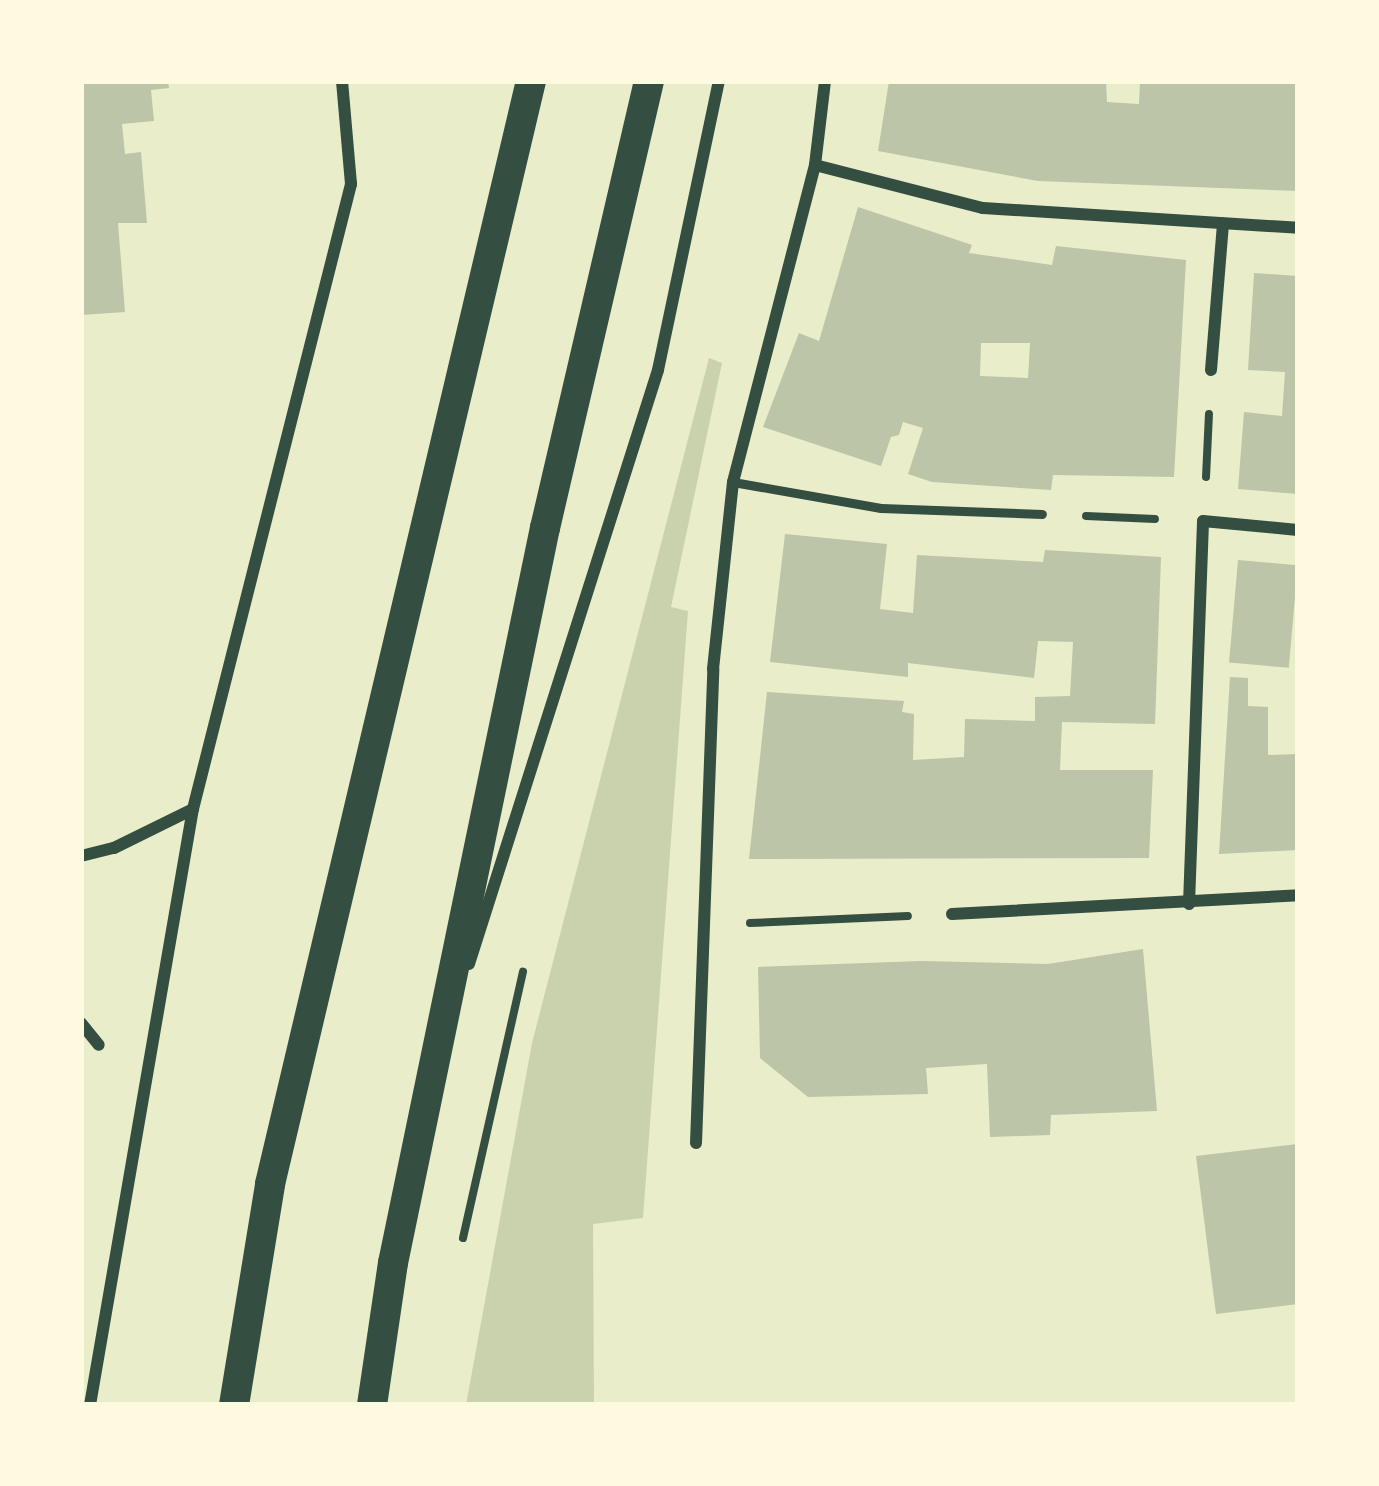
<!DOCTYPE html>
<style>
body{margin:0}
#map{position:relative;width:1379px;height:1486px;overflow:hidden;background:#e9edc9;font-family:"Exo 2",sans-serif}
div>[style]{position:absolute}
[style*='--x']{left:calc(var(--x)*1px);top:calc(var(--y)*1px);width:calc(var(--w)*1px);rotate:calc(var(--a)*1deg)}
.green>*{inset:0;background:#cad2ad}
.building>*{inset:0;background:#bcc5a7;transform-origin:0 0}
.path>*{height:8px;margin:-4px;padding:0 4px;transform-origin:4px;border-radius:4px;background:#344e41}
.service>*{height:9px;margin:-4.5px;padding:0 4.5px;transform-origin:4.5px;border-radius:4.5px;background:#344e41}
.minor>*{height:12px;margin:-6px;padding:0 6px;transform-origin:6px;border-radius:6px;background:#344e41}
.primary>*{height:30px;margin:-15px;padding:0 15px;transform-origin:15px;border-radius:15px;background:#344e41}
span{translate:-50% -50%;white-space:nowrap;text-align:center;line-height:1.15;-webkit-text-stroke:9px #fefae0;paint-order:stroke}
.frame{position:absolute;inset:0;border:84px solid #fefae0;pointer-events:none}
</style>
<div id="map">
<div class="green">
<div style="clip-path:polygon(709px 358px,722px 363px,671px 607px,688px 611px,643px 1218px,593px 1224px,594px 1405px,466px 1405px,532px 1043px)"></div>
</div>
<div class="building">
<div style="clip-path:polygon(83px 81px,168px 81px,169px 88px,151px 90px,154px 121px,122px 124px,125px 154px,141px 152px,147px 223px,118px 223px,125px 312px,81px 315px)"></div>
<div style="clip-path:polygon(889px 81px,1106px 81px,1107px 102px,1139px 104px,1140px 81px,1298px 81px,1298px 191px,1038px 181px,878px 151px)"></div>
<div style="clip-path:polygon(evenodd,858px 207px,972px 245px,969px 253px,1052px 265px,1056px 246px,1186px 260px,1174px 477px,1053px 475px,1051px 490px,932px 482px,908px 474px,923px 428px,903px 422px,899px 435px,891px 437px,881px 466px,763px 427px,799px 333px,819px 341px,858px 207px,981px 343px,1030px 343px,1028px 378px,980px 376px,981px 343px)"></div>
<div style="clip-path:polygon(1254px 273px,1298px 276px,1298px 494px,1238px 489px,1244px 412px,1282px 416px,1285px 372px,1248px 370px)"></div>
<div style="clip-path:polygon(785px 534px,887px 544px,880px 609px,913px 613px,917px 555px,1043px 562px,1045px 550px,1161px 557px,1155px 724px,1062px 722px,1060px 770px,1153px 770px,1149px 858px,749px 859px,767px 692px,904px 701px,902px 712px,914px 714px,913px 760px,964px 757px,965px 719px,1035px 721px,1035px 697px,1070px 696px,1073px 642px,1038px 641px,1034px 678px,908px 663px,908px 677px,770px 662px)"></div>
<div style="left:1238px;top:560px;width:60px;height:103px;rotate:5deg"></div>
<div style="clip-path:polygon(1230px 677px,1248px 678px,1248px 706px,1268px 707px,1268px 755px,1298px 754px,1298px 850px,1219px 854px)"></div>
<div style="clip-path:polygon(1143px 949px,1157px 1111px,1051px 1115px,1050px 1135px,990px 1137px,987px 1064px,926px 1068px,928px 1094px,808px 1097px,760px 1058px,758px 967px,921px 961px,1048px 964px)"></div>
<div style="clip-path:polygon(1298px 1144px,1298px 1304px,1216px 1314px,1196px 1156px)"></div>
</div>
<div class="path">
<div style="--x:1206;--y:477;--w:63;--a:-87.3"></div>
<div style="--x:1086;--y:516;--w:69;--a:2.5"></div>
<div style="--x:750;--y:923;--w:158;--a:-2.5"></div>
<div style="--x:463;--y:1238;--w:273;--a:-77.3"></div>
</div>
<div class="service">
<div style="--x:733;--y:482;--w:150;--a:10"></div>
<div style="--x:881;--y:508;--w:161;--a:2.1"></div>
</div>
<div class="minor">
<div style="--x:815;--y:165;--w:173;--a:14.4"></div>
<div style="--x:983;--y:208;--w:316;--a:3.6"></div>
<div style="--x:1211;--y:370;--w:147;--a:-85.3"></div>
<div style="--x:81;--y:856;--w:34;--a:-14"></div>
<div style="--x:114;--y:848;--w:88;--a:-26.3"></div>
<div style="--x:1189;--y:904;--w:383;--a:-87.9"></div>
<div style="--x:1203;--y:521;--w:95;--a:5.4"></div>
<div style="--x:952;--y:914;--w:347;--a:-3.1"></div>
<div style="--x:469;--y:964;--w:623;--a:-72.35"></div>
<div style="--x:658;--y:370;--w:295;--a:-78.1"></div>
<div style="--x:81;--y:1023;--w:28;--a:51"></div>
<div style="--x:696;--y:1143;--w:474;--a:-87.9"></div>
<div style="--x:713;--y:669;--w:188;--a:-83.9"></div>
<div style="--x:733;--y:482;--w:327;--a:-75.5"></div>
<div style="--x:815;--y:165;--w:85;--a:-83.2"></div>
<div style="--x:90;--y:1405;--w:605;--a:-80.2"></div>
<div style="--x:193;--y:809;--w:645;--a:-75.81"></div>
<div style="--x:351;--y:184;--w:103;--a:-95"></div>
</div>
<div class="primary">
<div style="--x:234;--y:1405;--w:224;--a:-80.7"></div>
<div style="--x:270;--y:1184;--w:1133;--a:-76.69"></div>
<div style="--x:372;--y:1405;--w:144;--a:-81.6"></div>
<div style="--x:393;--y:1263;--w:751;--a:-78.32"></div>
<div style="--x:545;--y:528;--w:459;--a:-76.9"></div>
</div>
<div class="frame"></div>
</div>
